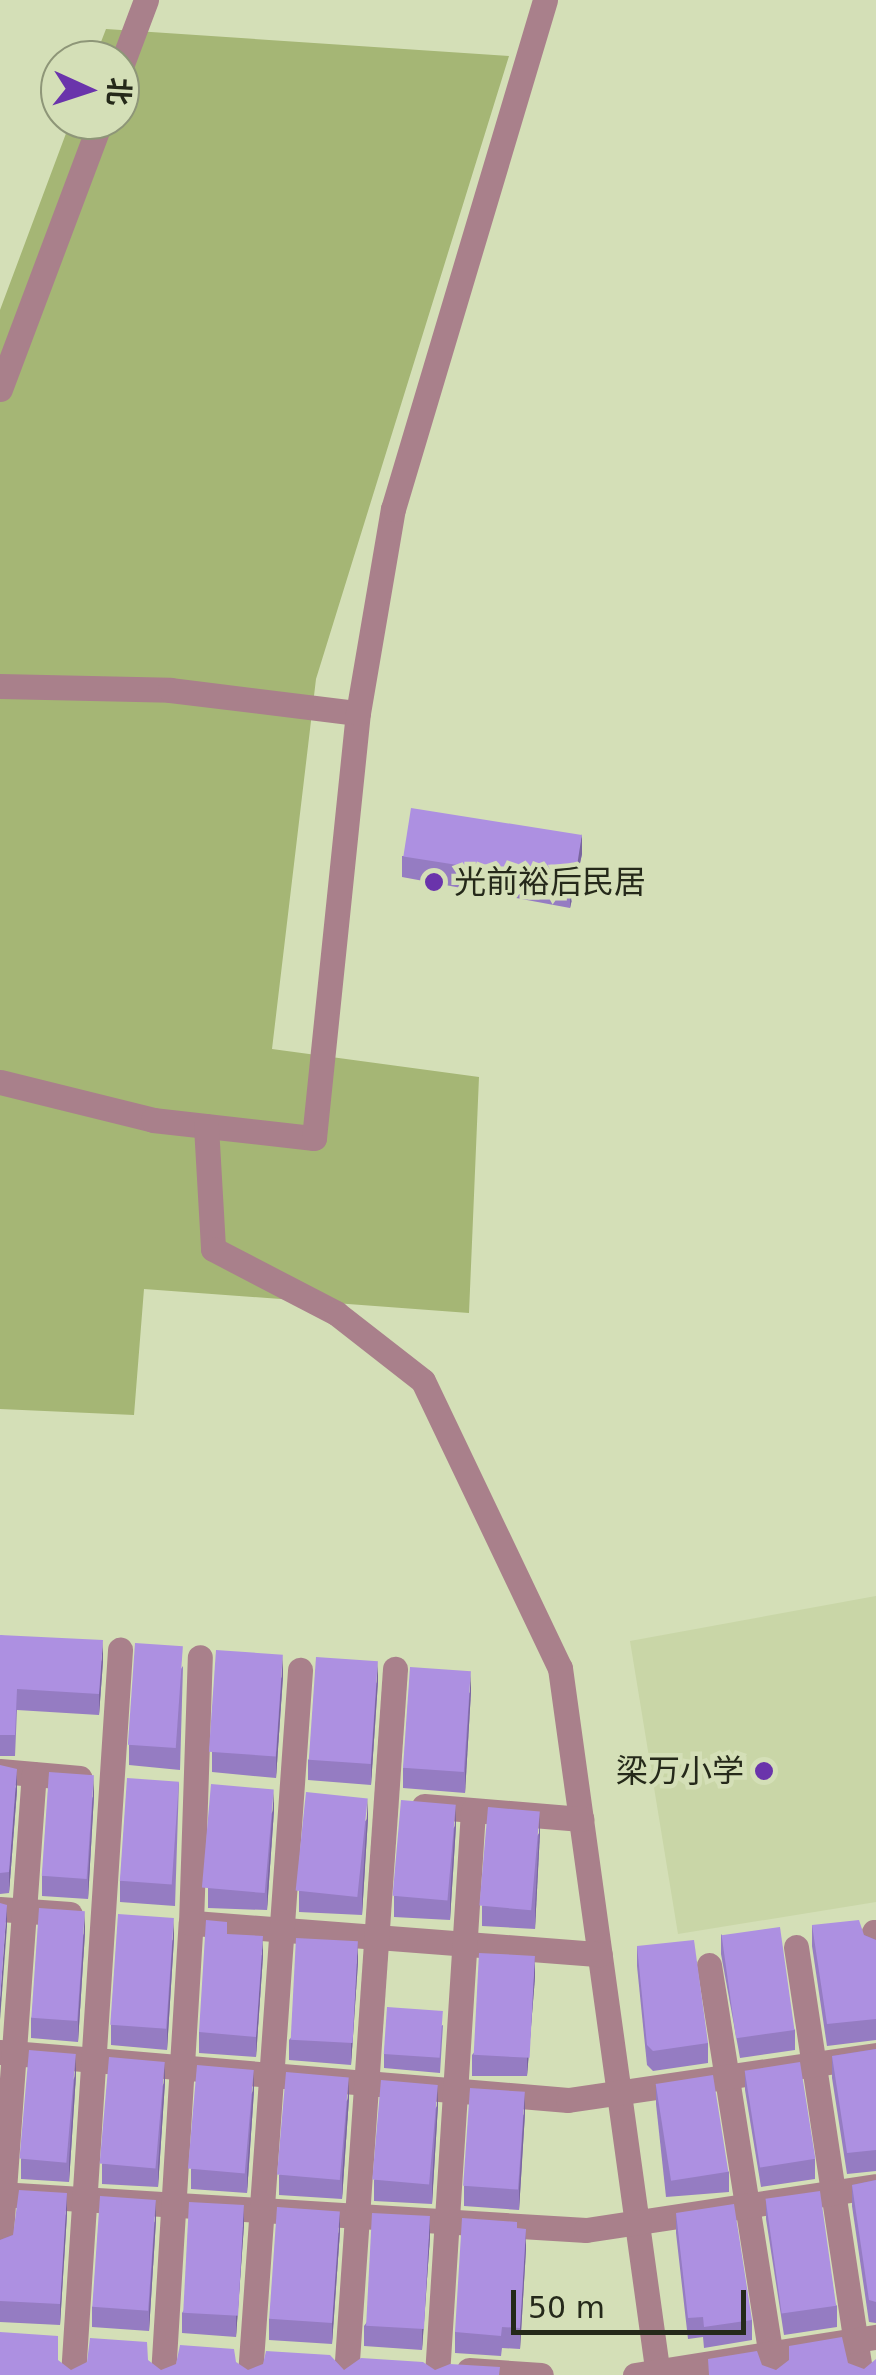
<!DOCTYPE html>
<meta charset="utf-8">
<style>
body{margin:0}
#map{position:relative;width:876px;height:2375px;overflow:hidden;background:#d4dfb7;font-family:"DejaVu Sans","Noto Sans SC",sans-serif}
div>[style]{position:absolute}
[style*='--x']{left:calc(var(--x)*1px);top:calc(var(--y)*1px);width:calc(var(--w)*1px);rotate:calc(var(--a)*1deg)}
.built>*{inset:0;background:#c9d6a7}
.green>*{inset:0;background:#a5b675}
.minor>*{height:25px;margin:-12.5px;padding:0 12.5px;transform-origin:12.5px;border-radius:12.5px;background:#a9808b}
.wall>*{inset:0;background:#957cc2}
.shaded-wall>*{inset:0;background:#79659e}
.building>*{inset:0;background:#ad90e1;transform-origin:0 0}
.dots>*{width:28px;height:28px;translate:-50% -50%;box-sizing:border-box;border:5px solid #d4dfb7;border-radius:50%}
span{translate:-50% -50%;white-space:nowrap;text-align:center;line-height:1.15;-webkit-text-stroke:9px #d4dfb7;paint-order:stroke}
.poi-label{font-size:32px;color:#25291a}
.left{translate:0 -50%;text-align:left}
.right{translate:-100% -50%;text-align:right}
.north{position:absolute;left:40px;top:40px;width:100px;height:100px;box-sizing:border-box;background:#d4dfb7;border:2px solid #8e9678;border-radius:50%;rotate:93deg;font-size:28px;font-weight:700;line-height:40px;text-align:center;color:#25291a}
.north::after{content:'';display:block;margin:auto;width:35px;height:45px;background:#6a34ab;clip-path:polygon(50% 0,100% 100%,50% 72%,0 100%)}
.scale{position:absolute;left:511px;top:2290px;width:235px;height:45px;box-sizing:border-box;border:5px solid #25291a;border-top:0;padding-left:12px;font-size:30px;line-height:35px;white-space:nowrap;color:#25291a;-webkit-text-stroke:8px #d4dfb7;paint-order:stroke}
</style>
<div id="map">
<div class="built">
<div style="clip-path:polygon(876px 1596px,876px 1902px,678px 1934px,630px 1641px)"></div>
</div>
<div class="green">
<div style="clip-path:polygon(106px 29px,509px 56px,316px 679px,272px 1049px,479px 1077px,469px 1313px,144px 1289px,134px 1415px,0 1409px,0 310px,71px 120px,120px 120px,120px 60px,94px 60px)"></div>
</div>
<div class="minor">
<div style="--x:120;--y:69;--w:74;--a:-69.4"></div>
<div style="--x:0;--y:389;--w:287;--a:-69.4"></div>
<div style="--x:0;--y:686;--w:170;--a:1.3"></div>
<div style="--x:170;--y:690;--w:189;--a:7"></div>
<div style="--x:0;--y:1082;--w:158;--a:13.9"></div>
<div style="--x:153;--y:1120;--w:162;--a:6.4"></div>
<div style="--x:314;--y:1138;--w:427;--a:-84.1"></div>
<div style="--x:358;--y:713;--w:207;--a:-80.3"></div>
<div style="--x:393;--y:509;--w:531;--a:-73.37"></div>
<div style="--x:206;--y:1126;--w:123;--a:86.7"></div>
<div style="--x:213;--y:1249;--w:139;--a:27.5"></div>
<div style="--x:336;--y:1313;--w:110;--a:38"></div>
<div style="--x:423;--y:1381;--w:318;--a:64.5"></div>
<div style="--x:560;--y:1668;--w:714;--a:82.11"></div>
<div style="--x:0;--y:1771;--w:80;--a:5"></div>
<div style="--x:424;--y:1806;--w:158;--a:4.7"></div>
<div style="--x:0;--y:1909;--w:70;--a:4.1"></div>
<div style="--x:194;--y:1923;--w:407;--a:4.4"></div>
<div style="--x:874;--y:1932;--w:14;--a:82"></div>
<div style="--x:796;--y:1947;--w:433;--a:81.4"></div>
<div style="--x:709;--y:1965;--w:415;--a:81"></div>
<div style="--x:0;--y:2052;--w:570;--a:4.83"></div>
<div style="--x:568;--y:2100;--w:311;--a:-8.3"></div>
<div style="--x:0;--y:2194;--w:587;--a:3.52"></div>
<div style="--x:586;--y:2230;--w:293;--a:-8.6"></div>
<div style="--x:0;--y:2246;--w:473;--a:-85.9"></div>
<div style="--x:469;--y:2370;--w:72;--a:4"></div>
<div style="--x:73;--y:2375;--w:727;--a:-86.29"></div>
<div style="--x:163;--y:2375;--w:453;--a:-86.5"></div>
<div style="--x:191;--y:1923;--w:266;--a:-88.1"></div>
<div style="--x:250;--y:2375;--w:707;--a:-85.94"></div>
<div style="--x:346;--y:2375;--w:708;--a:-86.03"></div>
<div style="--x:437;--y:2375;--w:565;--a:-86.35"></div>
<div style="--x:635;--y:2375;--w:244;--a:-9"></div>
</div>
<div class="wall">
<div style="clip-path:polygon(582px 854px,570px 908px,402px 877px,402px 856px)"></div>
<div style="clip-path:polygon(0 1635px,103px 1661px,99px 1715px,17px 1710px,15px 1756px,0 1756px)"></div>
<div style="clip-path:polygon(183px 1666px,180px 1770px,129px 1765px,129px 1745px)"></div>
<div style="clip-path:polygon(283px 1676px,276px 1778px,212px 1772px,212px 1752px)"></div>
<div style="clip-path:polygon(378px 1681px,371px 1785px,308px 1780px,308px 1760px)"></div>
<div style="clip-path:polygon(471px 1691px,465px 1793px,403px 1788px,403px 1768px)"></div>
<div style="clip-path:polygon(0 1765px,17px 1790px,9px 1893px,0 1894px)"></div>
<div style="clip-path:polygon(179px 1782px,175px 1906px,120px 1902px,120px 1881px)"></div>
<div style="clip-path:polygon(94px 1795px,88px 1899px,42px 1896px,42px 1876px)"></div>
<div style="clip-path:polygon(274px 1810px,267px 1910px,208px 1908px,208px 1888px)"></div>
<div style="clip-path:polygon(368px 1818px,362px 1915px,299px 1912px,299px 1891px)"></div>
<div style="clip-path:polygon(456px 1825px,450px 1920px,394px 1917px,394px 1896px)"></div>
<div style="clip-path:polygon(540px 1832px,535px 1929px,482px 1926px,482px 1906px)"></div>
<div style="clip-path:polygon(812px 1925px,864px 1935px,876px 1940px,876px 2040px,827px 2046px,812px 1946px)"></div>
<div style="clip-path:polygon(85px 1932px,78px 2042px,31px 2038px,31px 2018px)"></div>
<div style="clip-path:polygon(227px 1934px,263px 1956px,256px 2057px,199px 2053px,199px 2032px)"></div>
<div style="clip-path:polygon(721px 1934px,795px 2030px,795px 2050px,740px 2058px,721px 1954px)"></div>
<div style="clip-path:polygon(174px 1938px,167px 2050px,111px 2045px,111px 2025px)"></div>
<div style="clip-path:polygon(637px 1946px,708px 2043px,708px 2063px,653px 2071px,647px 2065px,637px 1966px)"></div>
<div style="clip-path:polygon(358px 1962px,351px 2065px,289px 2060px,289px 2040px)"></div>
<div style="clip-path:polygon(535px 1977px,527px 2076px,472px 2076px,472px 2055px)"></div>
<div style="clip-path:polygon(443px 2025px,440px 2073px,384px 2068px,384px 2054px)"></div>
<div style="clip-path:polygon(876px 2049px,876px 2171px,847px 2174px,832px 2078px,832px 2056px)"></div>
<div style="clip-path:polygon(745px 2070px,815px 2159px,815px 2179px,761px 2187px,745px 2090px)"></div>
<div style="clip-path:polygon(76px 2075px,69px 2182px,21px 2179px,21px 2159px)"></div>
<div style="clip-path:polygon(165px 2082px,158px 2187px,102px 2184px,102px 2164px)"></div>
<div style="clip-path:polygon(656px 2083px,729px 2172px,729px 2192px,666px 2197px,656px 2104px)"></div>
<div style="clip-path:polygon(254px 2090px,247px 2193px,191px 2189px,191px 2169px)"></div>
<div style="clip-path:polygon(349px 2098px,342px 2199px,279px 2195px,279px 2175px)"></div>
<div style="clip-path:polygon(438px 2105px,432px 2204px,374px 2201px,374px 2180px)"></div>
<div style="clip-path:polygon(525px 2113px,519px 2210px,464px 2206px,464px 2186px)"></div>
<div style="clip-path:polygon(876px 2180px,876px 2323px,869px 2322px,852px 2206px,852px 2185px)"></div>
<div style="clip-path:polygon(766px 2199px,837px 2306px,837px 2327px,784px 2335px,766px 2219px)"></div>
<div style="clip-path:polygon(676px 2213px,752px 2320px,752px 2340px,704px 2348px,703px 2337px,688px 2339px,676px 2233px)"></div>
<div style="clip-path:polygon(67px 2214px,60px 2325px,0 2322px,0 2240px)"></div>
<div style="clip-path:polygon(156px 2220px,149px 2331px,92px 2327px,92px 2307px)"></div>
<div style="clip-path:polygon(244px 2225px,236px 2337px,182px 2333px,182px 2313px)"></div>
<div style="clip-path:polygon(517px 2228px,526px 2249px,520px 2349px,502px 2348px,501px 2356px,455px 2353px,455px 2332px)"></div>
<div style="clip-path:polygon(340px 2231px,332px 2344px,269px 2340px,269px 2319px)"></div>
<div style="clip-path:polygon(430px 2237px,422px 2350px,364px 2346px,364px 2326px)"></div>
</div>
<div class="shaded-wall">
<div style="clip-path:polygon(582px 834px,582px 854px,570px 908px,570px 888px)"></div>
<div style="clip-path:polygon(103px 1640px,103px 1661px,99px 1715px,99px 1694px)"></div>
<div style="clip-path:polygon(283px 1655px,283px 1676px,276px 1778px,276px 1757px)"></div>
<div style="clip-path:polygon(378px 1661px,378px 1681px,371px 1785px,371px 1765px)"></div>
<div style="clip-path:polygon(471px 1671px,471px 1691px,465px 1793px,465px 1773px)"></div>
<div style="clip-path:polygon(17px 1769px,17px 1790px,9px 1893px,9px 1872px)"></div>
<div style="clip-path:polygon(94px 1775px,94px 1795px,88px 1899px,88px 1879px)"></div>
<div style="clip-path:polygon(274px 1790px,274px 1810px,267px 1910px,267px 1890px)"></div>
<div style="clip-path:polygon(368px 1798px,368px 1818px,362px 1915px,362px 1895px)"></div>
<div style="clip-path:polygon(456px 1805px,456px 1825px,450px 1920px,450px 1899px)"></div>
<div style="clip-path:polygon(540px 1812px,540px 1832px,535px 1929px,535px 1909px)"></div>
<div style="clip-path:polygon(7px 1905px,7px 1926px,0 2020px,0 1999px)"></div>
<div style="clip-path:polygon(85px 1911px,85px 1932px,78px 2042px,78px 2022px)"></div>
<div style="clip-path:polygon(174px 1918px,174px 1938px,167px 2050px,167px 2030px)"></div>
<div style="clip-path:polygon(263px 1936px,263px 1956px,256px 2057px,256px 2037px)"></div>
<div style="clip-path:polygon(358px 1941px,358px 1962px,351px 2065px,351px 2045px)"></div>
<div style="clip-path:polygon(535px 1956px,535px 1977px,527px 2076px,527px 2056px)"></div>
<div style="clip-path:polygon(76px 2054px,76px 2075px,69px 2182px,69px 2162px)"></div>
<div style="clip-path:polygon(165px 2062px,165px 2082px,158px 2187px,158px 2167px)"></div>
<div style="clip-path:polygon(254px 2070px,254px 2090px,247px 2193px,247px 2173px)"></div>
<div style="clip-path:polygon(349px 2078px,349px 2098px,342px 2199px,342px 2178px)"></div>
<div style="clip-path:polygon(438px 2085px,438px 2105px,432px 2204px,432px 2184px)"></div>
<div style="clip-path:polygon(525px 2092px,525px 2113px,519px 2210px,519px 2189px)"></div>
<div style="clip-path:polygon(67px 2193px,67px 2214px,60px 2325px,60px 2304px)"></div>
<div style="clip-path:polygon(156px 2200px,156px 2220px,149px 2331px,149px 2311px)"></div>
<div style="clip-path:polygon(244px 2205px,244px 2225px,236px 2337px,236px 2317px)"></div>
<div style="clip-path:polygon(340px 2211px,340px 2231px,332px 2344px,332px 2324px)"></div>
<div style="clip-path:polygon(430px 2216px,430px 2237px,422px 2350px,422px 2330px)"></div>
<div style="clip-path:polygon(526px 2229px,526px 2249px,520px 2349px,520px 2328px)"></div>
</div>
<div class="building">
<div style="left:411px;top:808px;width:173px;height:49px;rotate:9deg"></div>
<div style="clip-path:polygon(0 1635px,103px 1640px,99px 1694px,17px 1689px,15px 1735px,0 1735px)"></div>
<div style="left:135px;top:1643px;width:48px;height:102px;rotate:4deg"></div>
<div style="left:216px;top:1650px;width:67px;height:102px;rotate:4deg"></div>
<div style="left:316px;top:1657px;width:62px;height:103px;rotate:4deg"></div>
<div style="left:410px;top:1667px;width:61px;height:101px;rotate:4deg"></div>
<div style="clip-path:polygon(0 1765px,17px 1769px,9px 1872px,0 1873px)"></div>
<div style="left:49px;top:1772px;width:45px;height:104px;rotate:4deg"></div>
<div style="left:127px;top:1778px;width:52px;height:103px;rotate:4deg"></div>
<div style="left:211px;top:1784px;width:63px;height:104px;rotate:5deg"></div>
<div style="left:306px;top:1792px;width:62px;height:99px;rotate:6deg"></div>
<div style="left:401px;top:1800px;width:55px;height:96px;rotate:5deg"></div>
<div style="left:488px;top:1807px;width:52px;height:99px;rotate:5deg"></div>
<div style="clip-path:polygon(0 1903px,7px 1905px,0 1999px)"></div>
<div style="left:39px;top:1908px;width:46px;height:110px;rotate:4deg"></div>
<div style="left:118px;top:1914px;width:56px;height:111px;rotate:4deg"></div>
<div style="clip-path:polygon(206px 1920px,227px 1922px,227px 1934px,263px 1936px,256px 2037px,199px 2032px)"></div>
<div style="clip-path:polygon(859px 1920px,864px 1935px,876px 1940px,876px 2019px,827px 2024px,812px 1925px)"></div>
<div style="left:780px;top:1927px;width:104px;height:59px;rotate:82deg"></div>
<div style="left:296px;top:1938px;width:62px;height:102px;rotate:3deg"></div>
<div style="clip-path:polygon(694px 1940px,708px 2043px,653px 2051px,647px 2045px,637px 1946px)"></div>
<div style="left:479px;top:1953px;width:56px;height:102px;rotate:3deg"></div>
<div style="left:387px;top:2007px;width:56px;height:47px;rotate:4deg"></div>
<div style="clip-path:polygon(876px 2049px,876px 2150px,847px 2153px,832px 2056px)"></div>
<div style="left:29px;top:2050px;width:47px;height:109px;rotate:5deg"></div>
<div style="left:109px;top:2057px;width:56px;height:107px;rotate:5deg"></div>
<div style="left:800px;top:2062px;width:98px;height:56px;rotate:81deg"></div>
<div style="left:197px;top:2065px;width:57px;height:104px;rotate:5deg"></div>
<div style="left:286px;top:2072px;width:63px;height:103px;rotate:5deg"></div>
<div style="left:713px;top:2075px;width:98px;height:58px;rotate:81deg"></div>
<div style="left:381px;top:2080px;width:57px;height:100px;rotate:5deg"></div>
<div style="left:470px;top:2088px;width:55px;height:98px;rotate:4deg"></div>
<div style="clip-path:polygon(876px 2180px,876px 2302px,869px 2300px,852px 2185px)"></div>
<div style="clip-path:polygon(19px 2190px,67px 2193px,60px 2304px,0 2301px,0 2240px,13px 2235px)"></div>
<div style="left:820px;top:2191px;width:116px;height:55px;rotate:82deg"></div>
<div style="left:100px;top:2196px;width:56px;height:111px;rotate:4deg"></div>
<div style="left:189px;top:2202px;width:55px;height:111px;rotate:3deg"></div>
<div style="clip-path:polygon(734px 2204px,752px 2320px,704px 2327px,703px 2317px,688px 2318px,676px 2213px)"></div>
<div style="left:277px;top:2207px;width:63px;height:112px;rotate:4deg"></div>
<div style="left:372px;top:2213px;width:58px;height:113px;rotate:3deg"></div>
<div style="clip-path:polygon(462px 2218px,517px 2222px,517px 2228px,526px 2229px,520px 2328px,502px 2327px,501px 2336px,455px 2332px)"></div>
<div style="clip-path:polygon(0 2332px,58px 2336px,58px 2360px,71px 2370px,87px 2362px,90px 2338px,147px 2342px,148px 2360px,161px 2370px,176px 2364px,180px 2345px,234px 2349px,236px 2362px,248px 2370px,263px 2364px,266px 2351px,330px 2355px,344px 2370px,361px 2358px,423px 2362px,435px 2370px,450px 2364px,500px 2367px,499px 2375px,0 2375px)"></div>
<div style="clip-path:polygon(842px 2337px,848px 2363px,864px 2369px,876px 2359px,876px 2375px,709px 2375px,708px 2359px,757px 2351px,762px 2365px,776px 2370px,789px 2360px,789px 2346px)"></div>
</div>
<div class="dots">
<div style="left:434px;top:882px;background:#6a34ab"></div>
<div style="left:764px;top:1771px;background:#6a34ab"></div>
</div>
<div class="poi-label">
<span class="left" style="left:454px;top:882px">光前裕后民居</span>
<span class="right" style="left:744px;top:1771px">梁万小学</span>
</div>
<div class="north">北</div>
<div class="scale">50 m</div>
</div>
